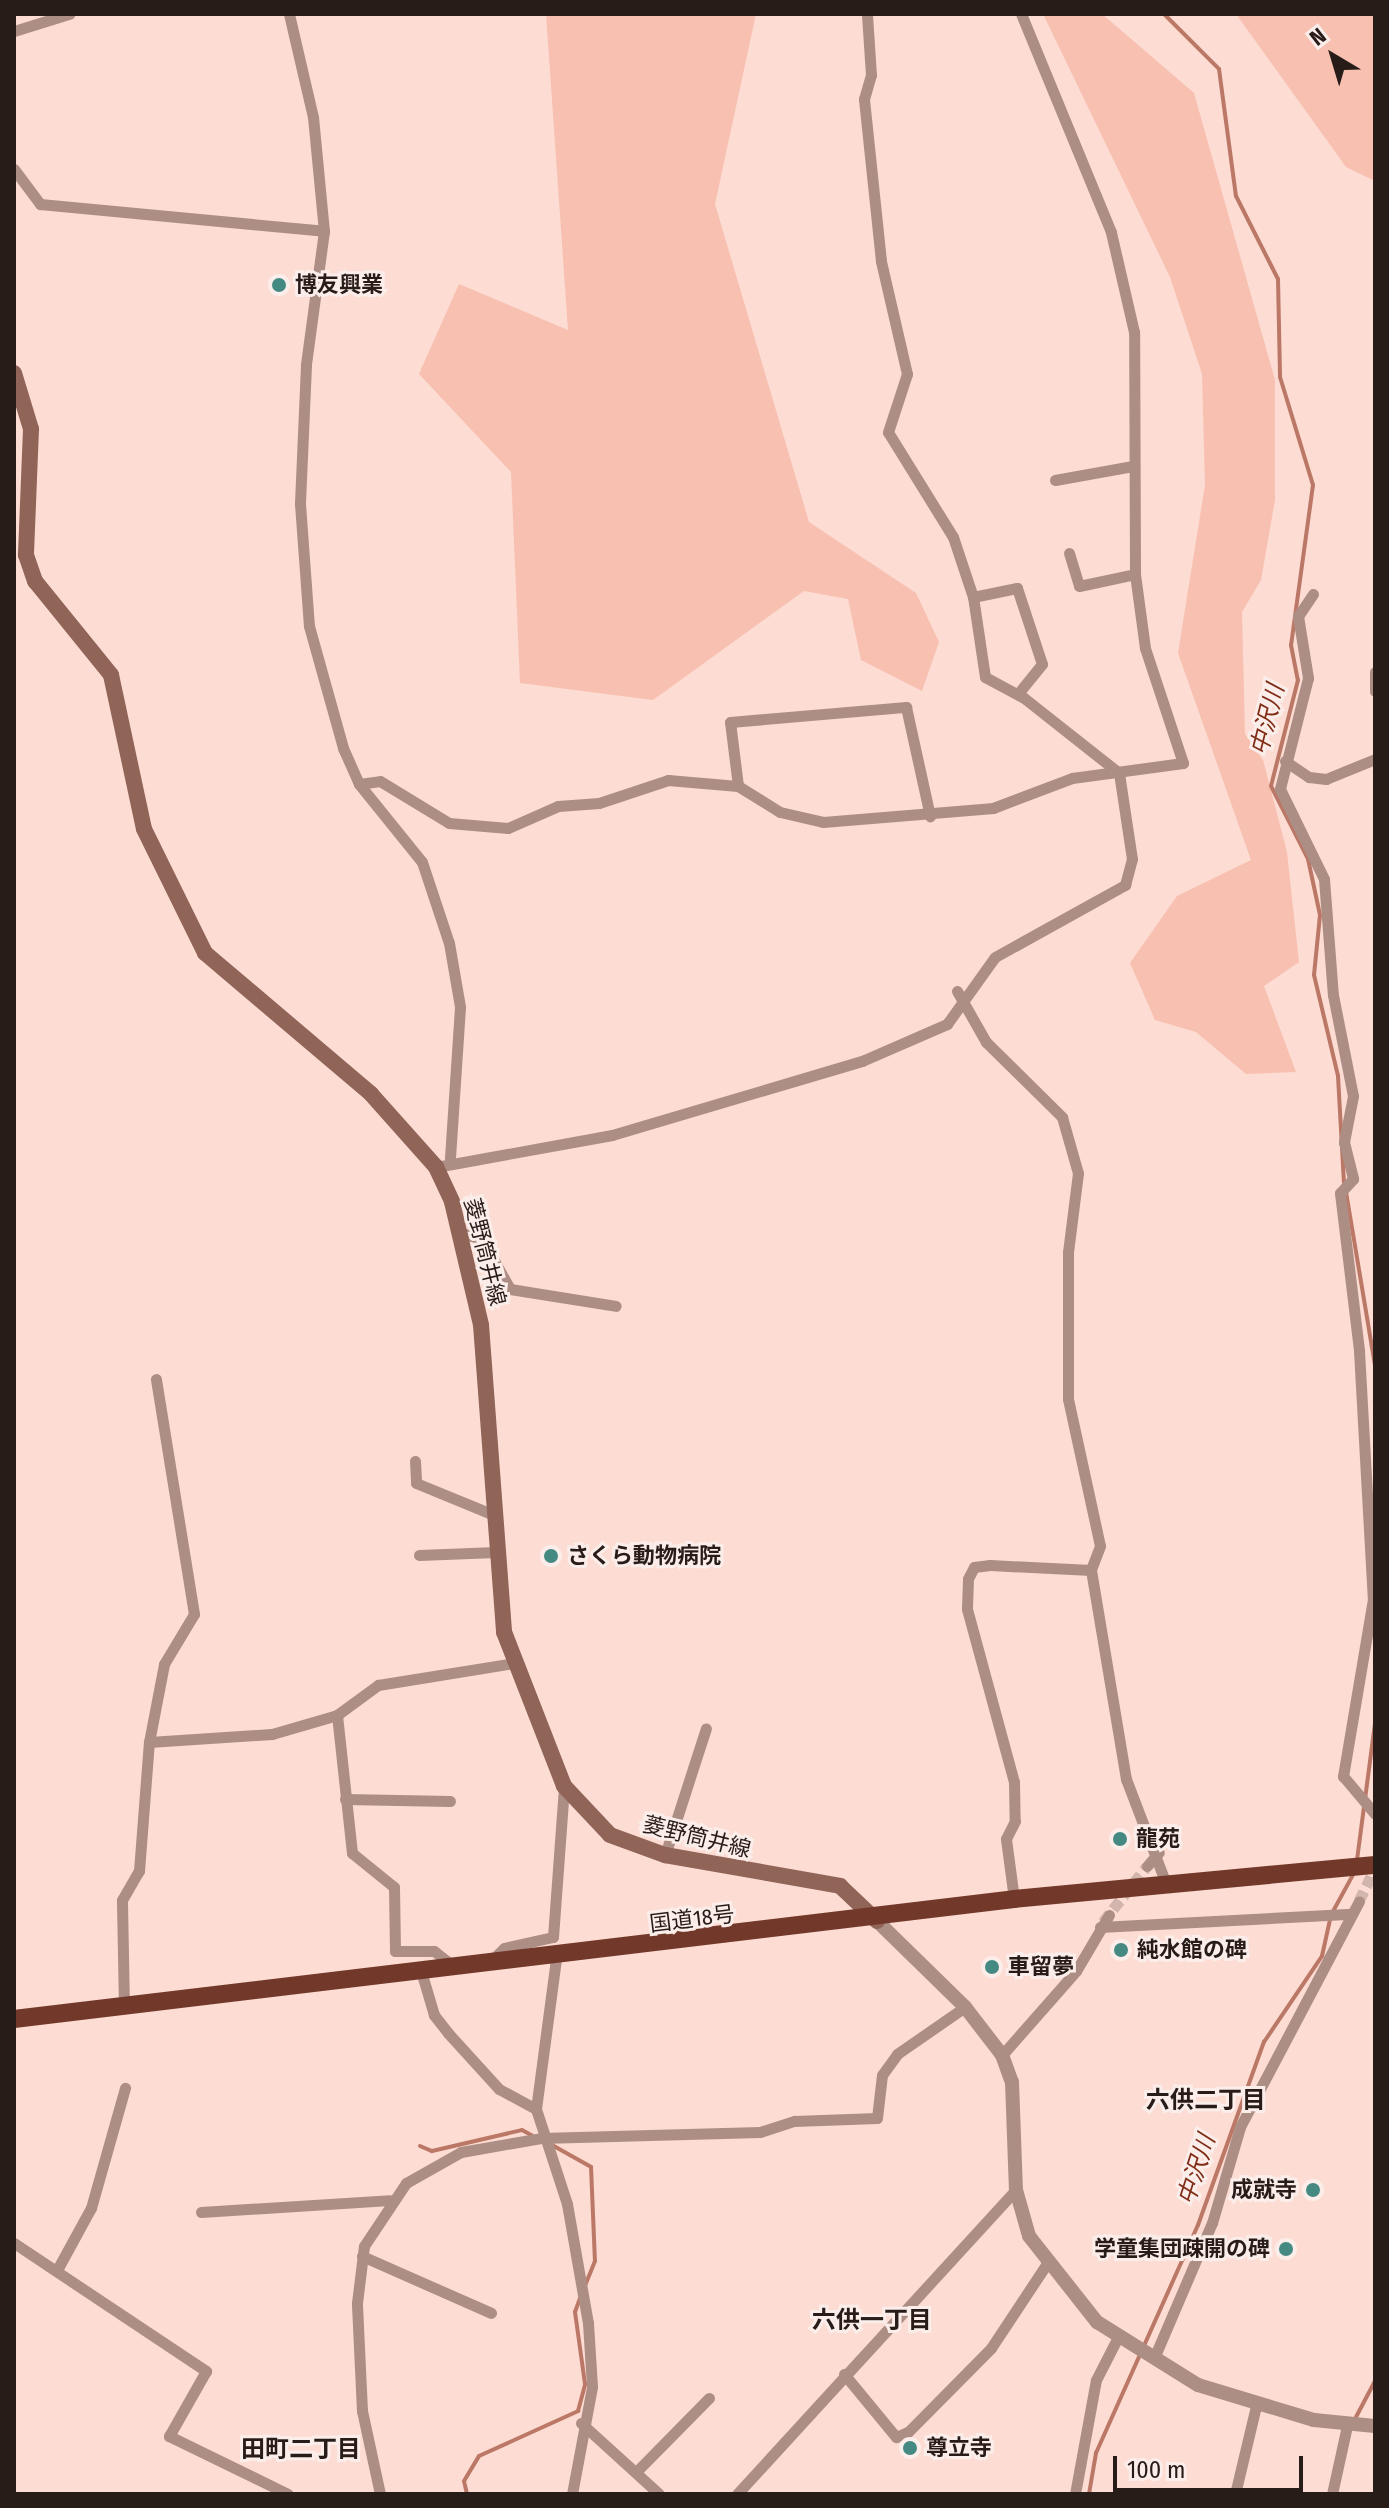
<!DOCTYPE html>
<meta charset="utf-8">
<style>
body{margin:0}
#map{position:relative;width:1389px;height:2508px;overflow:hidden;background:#fcdcd3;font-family:"Fira Sans Condensed","Noto Sans JP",sans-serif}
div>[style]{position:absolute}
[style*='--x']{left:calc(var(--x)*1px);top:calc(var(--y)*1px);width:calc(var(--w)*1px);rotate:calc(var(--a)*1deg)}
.green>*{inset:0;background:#f8c0b1}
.stream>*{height:4px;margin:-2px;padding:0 2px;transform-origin:2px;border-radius:2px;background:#bc7866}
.minor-tunnel>*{height:11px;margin-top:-5.5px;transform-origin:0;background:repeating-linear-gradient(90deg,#d2b6ae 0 11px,transparent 0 16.5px)}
.minor>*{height:11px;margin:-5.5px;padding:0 5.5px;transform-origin:5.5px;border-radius:5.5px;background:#ad8e85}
.tertiary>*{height:14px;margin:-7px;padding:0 7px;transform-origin:7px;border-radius:7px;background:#ad8e85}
.secondary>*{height:16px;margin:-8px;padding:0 8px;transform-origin:8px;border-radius:8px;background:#916458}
.trunk>*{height:18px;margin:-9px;padding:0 9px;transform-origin:9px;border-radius:9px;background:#72392a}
.dots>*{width:22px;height:22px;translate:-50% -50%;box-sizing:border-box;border:4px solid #fbeeea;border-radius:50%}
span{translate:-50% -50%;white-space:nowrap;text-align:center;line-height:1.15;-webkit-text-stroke:6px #fbeeea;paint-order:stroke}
.poi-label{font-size:22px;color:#281c19;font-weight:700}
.left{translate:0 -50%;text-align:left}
.right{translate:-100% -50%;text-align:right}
.street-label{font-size:22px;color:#281c19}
.water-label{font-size:24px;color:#802d17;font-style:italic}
.neighbourhood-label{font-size:24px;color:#281c19;font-weight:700}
.frame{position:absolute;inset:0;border:16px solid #281c19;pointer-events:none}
.north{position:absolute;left:1293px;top:16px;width:80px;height:80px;-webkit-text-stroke:6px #fbeeea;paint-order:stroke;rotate:322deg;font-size:22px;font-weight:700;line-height:32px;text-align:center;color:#281c19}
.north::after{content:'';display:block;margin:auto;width:28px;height:36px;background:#281c19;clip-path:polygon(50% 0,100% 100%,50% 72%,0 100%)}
.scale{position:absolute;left:1113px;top:2456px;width:190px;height:36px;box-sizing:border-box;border:4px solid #281c19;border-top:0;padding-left:10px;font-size:24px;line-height:28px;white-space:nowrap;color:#281c19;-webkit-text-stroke:6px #fbeeea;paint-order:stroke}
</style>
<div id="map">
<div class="green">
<div style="clip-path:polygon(546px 14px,756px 14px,715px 204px,809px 522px,916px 593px,939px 642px,922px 691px,861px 660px,848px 599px,804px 591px,653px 700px,520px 683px,511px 472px,419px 374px,459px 284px,568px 330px)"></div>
<div style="clip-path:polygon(1043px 14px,1102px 14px,1194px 93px,1275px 380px,1275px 500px,1261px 580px,1242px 612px,1245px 734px,1263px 760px,1287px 852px,1299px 962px,1264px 986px,1296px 1072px,1246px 1074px,1196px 1032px,1155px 1020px,1130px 963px,1177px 896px,1251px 860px,1178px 653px,1205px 485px,1202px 374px,1170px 277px)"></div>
<div style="clip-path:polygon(1236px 14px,1375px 14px,1375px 181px,1346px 167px)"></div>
</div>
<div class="stream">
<div style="--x:1164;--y:14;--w:78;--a:45"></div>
<div style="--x:1219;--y:69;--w:128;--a:82.4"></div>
<div style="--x:1236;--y:196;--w:93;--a:63.2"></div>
<div style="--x:1278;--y:279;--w:98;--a:88.8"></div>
<div style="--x:1280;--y:377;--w:113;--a:73"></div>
<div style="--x:1313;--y:485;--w:162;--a:97.8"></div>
<div style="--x:1291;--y:645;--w:36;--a:79"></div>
<div style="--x:1298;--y:680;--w:109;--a:104.3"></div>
<div style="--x:1271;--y:786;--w:82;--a:63.1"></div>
<div style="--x:1308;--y:859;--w:57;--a:77.9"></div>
<div style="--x:1320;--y:915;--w:60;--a:95.7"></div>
<div style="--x:1314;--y:975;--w:104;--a:76.6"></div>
<div style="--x:1338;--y:1076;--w:107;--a:86.8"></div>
<div style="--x:1346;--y:1192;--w:176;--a:80.5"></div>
<div style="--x:1357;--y:1860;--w:137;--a:-82.5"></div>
<div style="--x:552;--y:2145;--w:45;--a:29.4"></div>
<div style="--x:591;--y:2167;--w:94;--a:87.6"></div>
<div style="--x:595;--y:2261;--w:27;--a:112"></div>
<div style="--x:420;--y:2146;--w:13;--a:23"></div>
<div style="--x:432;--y:2151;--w:92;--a:-13.1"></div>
<div style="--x:522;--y:2130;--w:13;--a:29"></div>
<div style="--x:1356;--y:2417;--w:41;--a:-62.2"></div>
<div style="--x:467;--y:2494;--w:13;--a:-103"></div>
<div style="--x:464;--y:2481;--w:29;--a:-59"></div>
<div style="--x:479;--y:2456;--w:109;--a:-24.4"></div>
<div style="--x:578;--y:2411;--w:28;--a:-75"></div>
<div style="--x:585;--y:2384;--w:73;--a:-97.9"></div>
<div style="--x:575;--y:2312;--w:15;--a:-70"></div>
<div style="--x:1089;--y:2494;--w:42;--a:-80.3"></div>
<div style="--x:1096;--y:2453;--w:250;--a:-65.9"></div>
<div style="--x:1198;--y:2225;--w:195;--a:-70.2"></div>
<div style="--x:1264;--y:2042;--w:104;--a:-56"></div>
<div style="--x:1322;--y:1956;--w:42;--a:-77.6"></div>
<div style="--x:1331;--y:1915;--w:48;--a:-61.3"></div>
</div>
<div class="minor-tunnel">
<div style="--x:1359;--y:1901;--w:37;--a:-64"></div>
<div style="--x:1103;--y:1922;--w:71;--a:-51.8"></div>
</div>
<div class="minor">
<div style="--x:289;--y:14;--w:106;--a:76.9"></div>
<div style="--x:313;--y:117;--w:115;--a:84.5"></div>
<div style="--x:324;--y:231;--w:135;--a:97.7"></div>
<div style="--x:306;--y:365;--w:139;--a:92.5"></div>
<div style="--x:300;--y:504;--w:122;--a:85.8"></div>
<div style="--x:309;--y:626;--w:127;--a:74.4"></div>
<div style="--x:343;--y:748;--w:39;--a:66"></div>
<div style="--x:359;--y:784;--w:100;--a:51.1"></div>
<div style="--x:422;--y:862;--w:85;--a:71.6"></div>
<div style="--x:449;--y:943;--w:65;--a:80.2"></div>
<div style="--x:460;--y:1007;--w:152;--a:93.8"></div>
<div style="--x:14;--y:31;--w:58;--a:-17.2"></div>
<div style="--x:14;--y:169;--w:44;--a:53.4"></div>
<div style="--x:40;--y:204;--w:285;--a:5.4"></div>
<div style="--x:1055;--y:480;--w:79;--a:-10.2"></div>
<div style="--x:1069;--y:553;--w:34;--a:73"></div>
<div style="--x:1079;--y:586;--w:57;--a:-12.1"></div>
<div style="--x:1313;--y:594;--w:27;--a:124"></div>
<div style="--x:1298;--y:616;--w:63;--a:80.8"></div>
<div style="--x:1308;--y:678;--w:114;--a:104.2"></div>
<div style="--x:1280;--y:789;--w:100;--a:63.9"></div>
<div style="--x:1324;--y:879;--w:116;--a:85.6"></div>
<div style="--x:1333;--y:995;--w:103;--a:78.8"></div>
<div style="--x:1353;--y:1096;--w:47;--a:101.1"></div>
<div style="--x:1344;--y:1142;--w:38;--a:76"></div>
<div style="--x:1353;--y:1179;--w:19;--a:133"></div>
<div style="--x:1340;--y:1193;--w:159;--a:83.1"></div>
<div style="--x:1359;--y:1351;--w:248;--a:86.8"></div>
<div style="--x:1373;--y:1599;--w:180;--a:99.6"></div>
<div style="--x:1343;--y:1776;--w:50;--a:49.9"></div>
<div style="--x:973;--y:597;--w:45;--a:-11.6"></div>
<div style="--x:1017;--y:588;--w:80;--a:71.8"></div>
<div style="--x:1042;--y:664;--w:38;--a:129"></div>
<div style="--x:1375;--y:672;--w:19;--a:90"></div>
<div style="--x:1285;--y:761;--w:29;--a:34"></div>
<div style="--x:1309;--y:777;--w:17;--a:7"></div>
<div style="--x:1326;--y:779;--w:53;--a:-22.2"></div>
<div style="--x:359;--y:784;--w:21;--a:-8"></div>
<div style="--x:380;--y:781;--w:81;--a:31.3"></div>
<div style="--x:449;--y:823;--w:59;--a:4.8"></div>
<div style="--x:508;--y:828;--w:55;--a:-23.7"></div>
<div style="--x:558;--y:806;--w:41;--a:-4.2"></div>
<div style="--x:599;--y:803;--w:73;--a:-18.4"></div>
<div style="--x:668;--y:780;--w:70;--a:4.9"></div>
<div style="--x:738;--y:786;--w:49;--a:31.8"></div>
<div style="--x:780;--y:812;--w:44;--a:13.1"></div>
<div style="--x:823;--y:822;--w:171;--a:-4.7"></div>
<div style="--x:993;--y:808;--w:85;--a:-20.8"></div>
<div style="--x:1072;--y:778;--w:112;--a:-7.7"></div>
<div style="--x:1183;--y:763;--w:121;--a:-108.3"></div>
<div style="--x:1145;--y:648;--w:75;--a:-97.7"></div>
<div style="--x:1135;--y:574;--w:242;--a:-90.2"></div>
<div style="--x:1134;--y:332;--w:103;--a:-103"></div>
<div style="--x:1111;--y:232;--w:236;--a:-112.4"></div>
<div style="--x:738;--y:786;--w:64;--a:-97.1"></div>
<div style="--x:730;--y:722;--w:177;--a:-4.9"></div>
<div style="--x:906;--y:707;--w:112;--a:77.6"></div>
<div style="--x:957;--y:991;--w:59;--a:60.4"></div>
<div style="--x:986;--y:1042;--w:107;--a:44.6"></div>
<div style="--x:1062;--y:1117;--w:58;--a:74.1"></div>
<div style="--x:1078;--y:1173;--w:80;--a:97.2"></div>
<div style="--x:1068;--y:1252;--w:147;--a:90"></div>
<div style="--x:1068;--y:1399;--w:150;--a:77.7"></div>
<div style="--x:1100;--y:1546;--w:26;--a:111"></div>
<div style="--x:1091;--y:1570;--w:101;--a:-177.2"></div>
<div style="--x:990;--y:1565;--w:16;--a:173"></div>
<div style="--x:974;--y:1567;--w:13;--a:117"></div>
<div style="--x:968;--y:1579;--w:30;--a:92"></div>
<div style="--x:967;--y:1609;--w:179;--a:74.8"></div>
<div style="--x:1014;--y:1782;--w:39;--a:89"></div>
<div style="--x:1015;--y:1821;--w:20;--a:117"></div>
<div style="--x:1006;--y:1839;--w:61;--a:82.4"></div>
<div style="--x:436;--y:1167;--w:179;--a:-10.3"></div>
<div style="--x:612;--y:1135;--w:261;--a:-16.5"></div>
<div style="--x:862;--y:1061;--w:93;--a:-23.5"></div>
<div style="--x:947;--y:1024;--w:82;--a:-54.4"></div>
<div style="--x:995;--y:957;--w:149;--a:-29"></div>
<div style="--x:1125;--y:885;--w:27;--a:-75"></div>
<div style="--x:1132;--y:859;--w:87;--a:-98.6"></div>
<div style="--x:1119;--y:773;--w:121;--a:-141.7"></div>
<div style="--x:1024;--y:698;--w:44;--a:-151.7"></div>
<div style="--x:985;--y:677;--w:81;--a:-98.5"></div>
<div style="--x:973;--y:597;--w:63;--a:-108.4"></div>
<div style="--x:953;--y:537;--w:123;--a:-121.8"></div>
<div style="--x:888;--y:432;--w:61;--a:-71.9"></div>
<div style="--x:907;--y:374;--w:116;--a:-103"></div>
<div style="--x:881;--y:261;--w:163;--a:-96"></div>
<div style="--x:864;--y:99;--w:25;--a:-74"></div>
<div style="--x:871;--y:75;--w:61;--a:-93.8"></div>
<div style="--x:462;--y:1233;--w:21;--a:17"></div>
<div style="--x:482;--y:1239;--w:57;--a:60.8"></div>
<div style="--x:510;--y:1289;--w:107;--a:9.1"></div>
<div style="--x:415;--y:1461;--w:22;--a:87"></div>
<div style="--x:416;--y:1483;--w:84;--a:22.3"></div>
<div style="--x:419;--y:1555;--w:77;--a:-2.2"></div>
<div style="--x:1091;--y:1570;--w:212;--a:80.5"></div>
<div style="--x:1126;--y:1779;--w:112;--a:69.1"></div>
<div style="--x:337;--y:1715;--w:139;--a:83.8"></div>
<div style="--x:352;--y:1853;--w:54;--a:39"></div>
<div style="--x:394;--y:1887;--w:64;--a:89.1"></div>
<div style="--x:395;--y:1951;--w:39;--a:0"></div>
<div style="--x:434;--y:1951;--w:24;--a:38"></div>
<div style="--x:149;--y:1742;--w:123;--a:-3.7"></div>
<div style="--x:272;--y:1734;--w:68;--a:-16.3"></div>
<div style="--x:337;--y:1715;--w:51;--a:-36.2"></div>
<div style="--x:378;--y:1685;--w:138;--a:-9.2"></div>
<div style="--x:345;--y:1799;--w:105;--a:1.1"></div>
<div style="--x:665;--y:1855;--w:133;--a:-72.1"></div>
<div style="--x:1147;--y:1866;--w:18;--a:-49"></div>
<div style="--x:1100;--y:1927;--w:252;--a:-3"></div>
<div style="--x:556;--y:1959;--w:151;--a:97.6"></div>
<div style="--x:536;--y:2109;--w:100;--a:71.9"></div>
<div style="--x:567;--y:2204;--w:121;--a:80"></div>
<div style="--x:588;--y:2323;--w:64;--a:86.4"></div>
<div style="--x:592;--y:2387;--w:109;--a:100.6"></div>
<div style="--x:491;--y:1961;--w:18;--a:-45"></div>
<div style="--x:504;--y:1948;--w:50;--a:-12.7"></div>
<div style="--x:553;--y:1937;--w:151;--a:-85.8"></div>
<div style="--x:421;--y:1971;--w:46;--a:73.5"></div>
<div style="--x:434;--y:2015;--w:23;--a:52"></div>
<div style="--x:448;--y:2033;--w:76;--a:47.7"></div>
<div style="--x:499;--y:2089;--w:42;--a:28.4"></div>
<div style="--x:124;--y:2007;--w:107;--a:-91.1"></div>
<div style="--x:122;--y:1900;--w:34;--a:-60"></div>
<div style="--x:139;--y:1871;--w:129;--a:-85.6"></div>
<div style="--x:149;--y:1742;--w:79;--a:-79.1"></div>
<div style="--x:164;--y:1664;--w:58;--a:-59"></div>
<div style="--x:194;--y:1614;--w:238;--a:-99.2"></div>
<div style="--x:1002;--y:2055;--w:112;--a:-48.6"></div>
<div style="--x:1076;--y:1971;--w:65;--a:-59.5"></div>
<div style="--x:201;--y:2212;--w:189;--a:-3.6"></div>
<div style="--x:14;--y:2243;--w:231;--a:33.7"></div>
<div style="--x:206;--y:2371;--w:75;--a:119.6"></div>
<div style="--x:169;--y:2436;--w:132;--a:26"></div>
<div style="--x:362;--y:2256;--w:141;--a:23.8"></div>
<div style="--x:57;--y:2270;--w:71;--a:-61.3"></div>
<div style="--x:91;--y:2208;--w:125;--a:-74.2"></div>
<div style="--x:1154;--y:2358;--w:147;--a:-66.8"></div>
<div style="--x:1212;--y:2223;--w:100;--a:-73.7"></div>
<div style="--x:1240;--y:2127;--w:255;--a:-62.2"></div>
<div style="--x:844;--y:2374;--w:82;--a:50.5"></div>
<div style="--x:896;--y:2437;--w:13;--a:-23"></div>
<div style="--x:908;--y:2432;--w:118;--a:-45.3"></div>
<div style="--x:991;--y:2348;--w:100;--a:-56.5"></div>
<div style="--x:581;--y:2423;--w:105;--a:42.3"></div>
<div style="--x:636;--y:2472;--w:104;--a:-45.4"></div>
<div style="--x:380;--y:2494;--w:85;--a:-102.2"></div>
<div style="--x:362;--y:2411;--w:108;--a:-92.7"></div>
<div style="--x:357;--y:2303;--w:57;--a:-83"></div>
<div style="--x:364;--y:2246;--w:76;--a:-56.3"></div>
<div style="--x:406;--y:2183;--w:63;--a:-29.4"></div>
<div style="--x:461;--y:2152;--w:81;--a:-9.9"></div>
<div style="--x:541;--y:2138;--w:219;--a:-1.6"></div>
<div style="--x:760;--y:2132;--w:36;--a:-18"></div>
<div style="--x:794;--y:2121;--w:83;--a:-2.1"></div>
<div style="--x:877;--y:2118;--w:43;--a:-83.4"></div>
<div style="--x:882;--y:2075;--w:26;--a:-54"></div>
<div style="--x:897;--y:2054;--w:83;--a:-34.7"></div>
<div style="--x:737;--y:2494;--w:413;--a:-47.5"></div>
<div style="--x:1075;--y:2494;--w:116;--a:-79.6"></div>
<div style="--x:1096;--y:2380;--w:46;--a:-62.9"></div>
<div style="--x:1235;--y:2494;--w:90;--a:-76.6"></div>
<div style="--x:1332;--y:2494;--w:70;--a:-77.6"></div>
</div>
<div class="tertiary">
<div style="--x:877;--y:1921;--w:123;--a:44.3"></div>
<div style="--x:965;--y:2007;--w:61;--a:52.4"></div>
<div style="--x:1002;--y:2055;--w:29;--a:70"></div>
<div style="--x:1012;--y:2082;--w:108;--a:87.9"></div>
<div style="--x:1016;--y:2190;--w:48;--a:74.2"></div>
<div style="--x:1029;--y:2236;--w:110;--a:51.7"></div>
<div style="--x:1097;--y:2322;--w:119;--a:32"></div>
<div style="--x:1198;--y:2385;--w:121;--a:16.8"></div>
<div style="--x:1314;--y:2420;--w:61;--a:5.6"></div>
</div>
<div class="secondary">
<div style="--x:14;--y:373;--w:59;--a:73.1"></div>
<div style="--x:31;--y:429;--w:126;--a:92.3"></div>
<div style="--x:26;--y:555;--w:28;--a:71"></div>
<div style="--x:35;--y:581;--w:121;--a:51"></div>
<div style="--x:111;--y:675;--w:157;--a:77.9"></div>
<div style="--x:144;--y:829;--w:138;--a:63.8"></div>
<div style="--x:205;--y:953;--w:218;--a:40.3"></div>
<div style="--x:371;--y:1094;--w:98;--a:48.3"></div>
<div style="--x:436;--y:1167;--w:38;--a:65"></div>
<div style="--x:452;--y:1202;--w:126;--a:76.7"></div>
<div style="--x:481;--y:1325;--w:308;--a:85.7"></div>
<div style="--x:504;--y:1632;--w:165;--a:68.7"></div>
<div style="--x:564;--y:1786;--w:67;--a:46.8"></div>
<div style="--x:610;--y:1835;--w:59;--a:20"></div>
<div style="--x:665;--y:1855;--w:178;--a:10"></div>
<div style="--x:840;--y:1886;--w:51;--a:43.4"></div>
</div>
<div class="trunk">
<div style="--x:14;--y:2019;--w:1007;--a:-6.84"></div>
<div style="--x:1014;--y:1899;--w:363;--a:-5.4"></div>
</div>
<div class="dots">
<div style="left:279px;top:285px;background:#448a82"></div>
<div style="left:551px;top:1556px;background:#448a82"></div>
<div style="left:1120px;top:1839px;background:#448a82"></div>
<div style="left:1121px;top:1950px;background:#448a82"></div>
<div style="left:992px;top:1967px;background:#448a82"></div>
<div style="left:1313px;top:2190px;background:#448a82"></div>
<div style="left:1286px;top:2249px;background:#448a82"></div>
<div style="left:910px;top:2448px;background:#448a82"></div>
</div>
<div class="poi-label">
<span class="left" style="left:295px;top:285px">博友興業</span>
<span class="left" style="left:567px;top:1556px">さくら動物病院</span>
<span class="left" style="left:1136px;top:1839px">龍苑</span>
<span class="left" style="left:1137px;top:1950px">純水館の碑</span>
<span class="left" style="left:1008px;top:1967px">車留夢</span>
<span class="right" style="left:1297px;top:2190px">成就寺</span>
<span class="right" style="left:1270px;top:2249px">学童集団疎開の碑</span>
<span class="left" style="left:926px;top:2448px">尊立寺</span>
</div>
<div class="street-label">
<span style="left:485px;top:1252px;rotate:76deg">菱野筒井線</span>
<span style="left:697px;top:1837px;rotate:14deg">菱野筒井線</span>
<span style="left:692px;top:1919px;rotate:-7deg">国道18号</span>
</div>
<div class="water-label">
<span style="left:1268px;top:720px;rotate:-76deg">中沢川</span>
<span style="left:1197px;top:2170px;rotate:-72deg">中沢川</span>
</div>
<div class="neighbourhood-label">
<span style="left:1206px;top:2101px">六供二丁目</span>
<span style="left:872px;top:2321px">六供一丁目</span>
<span style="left:301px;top:2450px">田町二丁目</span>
</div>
<div class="frame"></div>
<div class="north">N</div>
<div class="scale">100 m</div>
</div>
